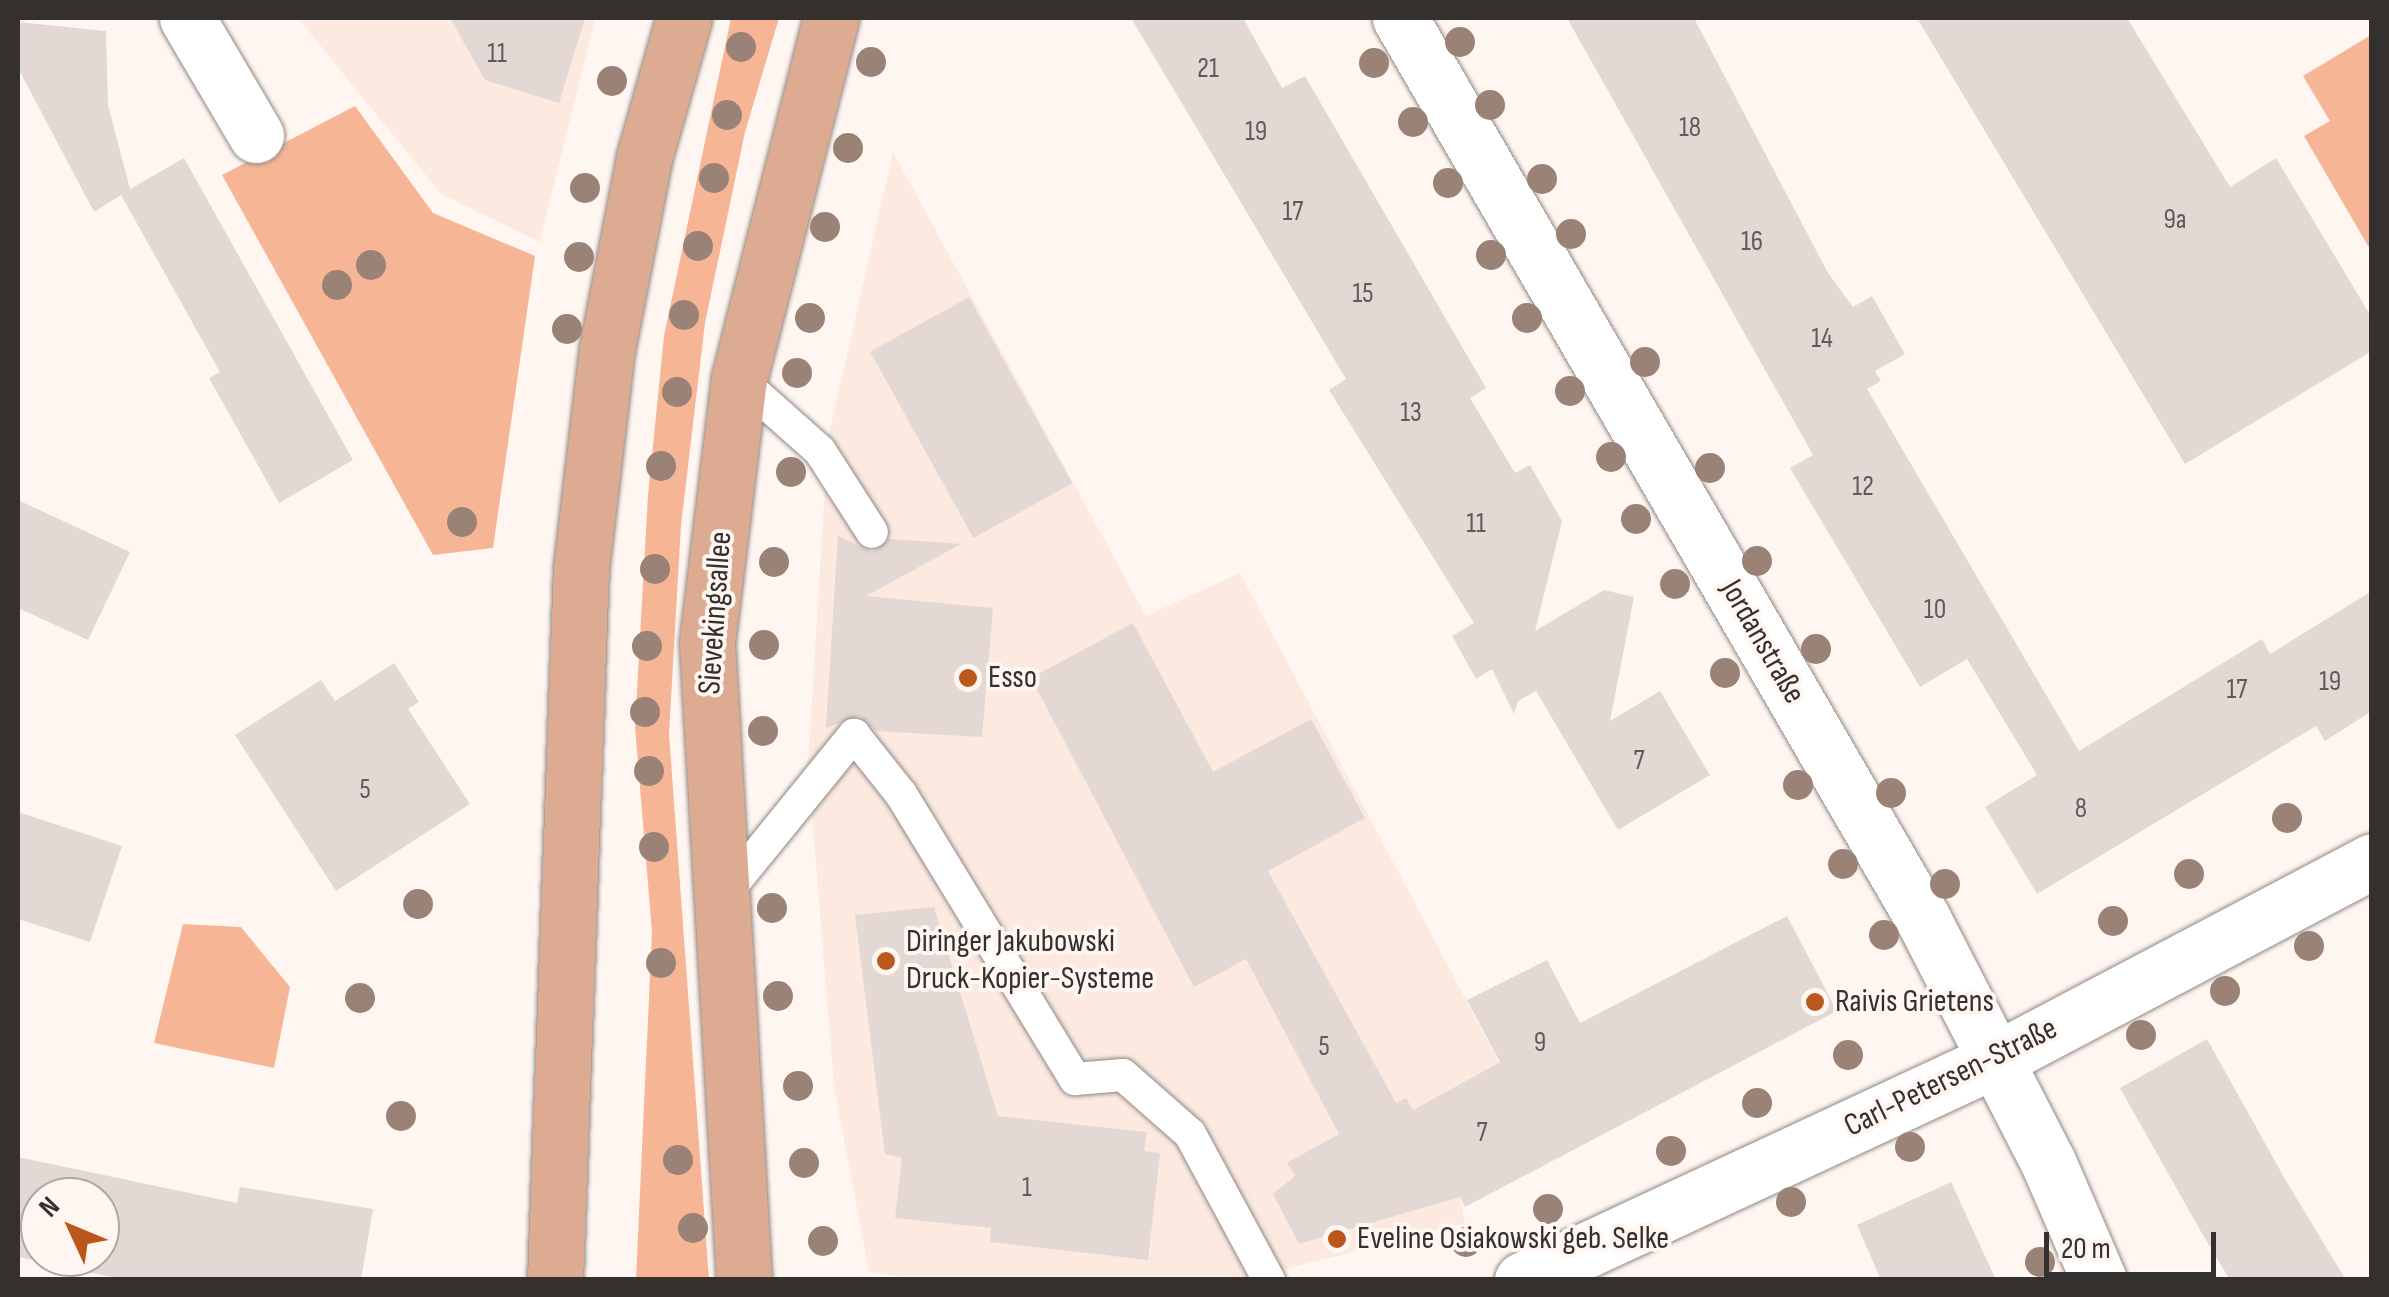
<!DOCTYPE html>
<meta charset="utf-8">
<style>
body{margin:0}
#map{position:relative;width:2389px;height:1297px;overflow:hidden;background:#fff6f2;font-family:"Sofia Sans Condensed",sans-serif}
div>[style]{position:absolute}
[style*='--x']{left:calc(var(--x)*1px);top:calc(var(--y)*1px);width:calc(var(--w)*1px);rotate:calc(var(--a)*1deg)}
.built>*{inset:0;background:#fceae1}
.green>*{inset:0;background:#f6b696}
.building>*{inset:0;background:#e3d8d4;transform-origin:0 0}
.roads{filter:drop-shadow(0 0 2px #918883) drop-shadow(0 0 2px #918883)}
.service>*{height:32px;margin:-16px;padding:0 16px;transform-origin:16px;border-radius:16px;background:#fff}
.minor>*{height:55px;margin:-27.5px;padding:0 27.5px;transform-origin:27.5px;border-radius:27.5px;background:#fff}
.primary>*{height:55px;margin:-27.5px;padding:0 27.5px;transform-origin:27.5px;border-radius:27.5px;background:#ddab91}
.trees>*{width:30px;height:30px;margin:-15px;border-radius:50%;background:#9a8276}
.dots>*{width:28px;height:28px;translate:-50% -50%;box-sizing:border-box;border:5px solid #fff6f2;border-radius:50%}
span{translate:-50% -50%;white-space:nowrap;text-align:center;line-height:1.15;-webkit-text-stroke:8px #fff6f2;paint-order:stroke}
.number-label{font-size:28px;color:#605a58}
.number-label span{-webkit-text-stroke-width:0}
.street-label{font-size:32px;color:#34302e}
.poi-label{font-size:32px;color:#34302e}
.left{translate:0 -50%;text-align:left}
.frame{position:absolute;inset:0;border:20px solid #34302e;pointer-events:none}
.north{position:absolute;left:20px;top:1177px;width:100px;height:100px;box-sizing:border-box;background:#fff6f2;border:2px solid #aea7a4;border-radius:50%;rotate:314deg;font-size:28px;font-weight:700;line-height:40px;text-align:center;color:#34302e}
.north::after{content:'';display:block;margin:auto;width:35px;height:45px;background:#ba581c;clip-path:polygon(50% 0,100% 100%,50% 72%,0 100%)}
.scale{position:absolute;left:2044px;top:1232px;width:172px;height:45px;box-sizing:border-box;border:5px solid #34302e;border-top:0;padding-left:12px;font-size:30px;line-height:35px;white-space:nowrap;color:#34302e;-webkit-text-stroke:8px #fff6f2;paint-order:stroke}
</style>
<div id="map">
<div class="built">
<div style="clip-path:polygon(298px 18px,595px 18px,540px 242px,441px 194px)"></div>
<div style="clip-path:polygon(893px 152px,1146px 616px,1240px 573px,1499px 1062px,1413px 1110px,1460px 1197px,1465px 1223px,1247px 1279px,914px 1279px,869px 1272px,834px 1087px,808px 765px,828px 438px)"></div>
</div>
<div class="green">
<div style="clip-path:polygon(731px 18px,779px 18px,745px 132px,705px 323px,681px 525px,669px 734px,709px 1279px,636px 1279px,652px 932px,635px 726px,648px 495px,664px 336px)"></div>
<div style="clip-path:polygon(2371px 35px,2371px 251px,2304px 136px,2330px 121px,2303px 76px)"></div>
<div style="clip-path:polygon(355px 106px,433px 213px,535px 256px,493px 548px,433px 555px,222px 175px)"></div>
<div style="clip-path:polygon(183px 924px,241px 927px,290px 987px,274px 1068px,154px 1043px)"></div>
</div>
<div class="building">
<div style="clip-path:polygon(450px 18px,585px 18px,559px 103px,485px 80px)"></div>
<div style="clip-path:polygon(1131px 18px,1243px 18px,1282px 88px,1305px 76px,1486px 388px,1470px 398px,1515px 473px,1530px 465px,1562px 521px,1535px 631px,1604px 590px,1634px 597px,1610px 721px,1660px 691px,1710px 775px,1618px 830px,1536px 691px,1518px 701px,1514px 714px,1492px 669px,1476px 679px,1452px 636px,1474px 623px,1329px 390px,1346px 379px)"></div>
<div style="clip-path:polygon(1567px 18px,1694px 18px,1828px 273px,1853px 307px,1872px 296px,1905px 354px,1875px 371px,1881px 381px,1867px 389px,2079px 751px,2262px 639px,2270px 654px,2372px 591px,2372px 711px,2325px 741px,2316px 726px,2037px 894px,1985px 807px,2037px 775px,1967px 659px,1920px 687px,1790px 468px,1813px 455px)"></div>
<div style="clip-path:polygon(1917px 18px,2127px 18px,2230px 187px,2276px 158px,2372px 318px,2372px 351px,2185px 464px)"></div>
<div style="clip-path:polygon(18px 22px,106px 31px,108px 105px,130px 189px,184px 158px,353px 460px,279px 503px,209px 378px,220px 372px,121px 195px,94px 212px,18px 68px)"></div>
<div style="left:969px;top:297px;width:213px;height:113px;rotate:61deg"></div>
<div style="clip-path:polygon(18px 500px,130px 552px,88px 640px,18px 608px)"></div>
<div style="clip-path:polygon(838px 536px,872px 552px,890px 539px,961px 544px,866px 596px,993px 608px,982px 737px,876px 731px,859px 716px,826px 728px)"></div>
<div style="clip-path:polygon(1133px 623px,1213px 772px,1311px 719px,1365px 818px,1268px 871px,1396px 1103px,1406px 1098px,1413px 1110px,1500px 1062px,1467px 1000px,1547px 960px,1580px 1023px,1787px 916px,1837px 1011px,1465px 1207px,1460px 1197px,1299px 1244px,1273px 1194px,1295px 1176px,1287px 1163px,1339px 1134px,1246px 959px,1194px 987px,1031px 678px)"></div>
<div style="clip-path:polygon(394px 663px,419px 702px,408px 709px,470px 804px,336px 891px,235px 735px,321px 680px,335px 701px)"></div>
<div style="clip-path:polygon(18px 812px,122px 846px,90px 942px,18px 919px)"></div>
<div style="clip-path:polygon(934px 907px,998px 1116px,1147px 1132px,1144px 1151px,1160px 1153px,1148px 1260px,990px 1242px,991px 1228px,895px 1218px,902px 1158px,885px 1154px,855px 915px)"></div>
<div style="clip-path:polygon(2207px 1039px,2285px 1179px,2346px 1280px,2230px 1280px,2200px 1230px,2120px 1088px)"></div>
<div style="clip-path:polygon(evenodd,18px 1157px,237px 1203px,240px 1187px,373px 1209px,361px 1280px,126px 1280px,18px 1257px,18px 1157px,40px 1197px,100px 1197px,100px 1257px,40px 1257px,40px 1197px)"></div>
<div style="clip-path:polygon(1951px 1182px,1996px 1280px,1881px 1280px,1857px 1225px)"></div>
</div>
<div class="roads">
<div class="service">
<div style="--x:739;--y:379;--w:108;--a:41.6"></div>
<div style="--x:820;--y:451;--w:96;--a:57.3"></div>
<div style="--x:720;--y:900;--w:213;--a:-50.9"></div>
<div style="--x:854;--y:735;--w:75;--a:51.5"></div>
<div style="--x:901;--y:794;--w:334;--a:58.6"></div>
<div style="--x:1075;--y:1079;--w:48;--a:-4.8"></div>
<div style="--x:1123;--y:1075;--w:89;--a:41.4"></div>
<div style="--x:1190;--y:1134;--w:166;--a:61.6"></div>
</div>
<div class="minor">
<div style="--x:187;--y:18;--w:136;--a:59.5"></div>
<div style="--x:1400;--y:18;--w:1042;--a:59.87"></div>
<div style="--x:1923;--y:919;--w:273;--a:62.8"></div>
<div style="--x:2048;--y:1162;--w:129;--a:66.6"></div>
<div style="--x:1522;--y:1280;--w:522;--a:-24.94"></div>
<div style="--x:1995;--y:1060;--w:426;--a:-27.8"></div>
</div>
<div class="primary">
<div style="--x:555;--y:1280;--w:711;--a:-87.91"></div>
<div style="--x:581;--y:569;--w:222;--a:-83.3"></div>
<div style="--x:607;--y:349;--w:195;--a:-79"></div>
<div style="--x:644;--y:158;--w:146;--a:-74.1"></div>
<div style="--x:744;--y:1280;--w:638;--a:-93.32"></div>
<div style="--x:707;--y:643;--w:266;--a:-83.1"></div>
<div style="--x:739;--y:379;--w:373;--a:-75.7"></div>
</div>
</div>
<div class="trees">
<div style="left:1460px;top:42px"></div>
<div style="left:741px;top:47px"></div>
<div style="left:871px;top:62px"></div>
<div style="left:1374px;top:63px"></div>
<div style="left:612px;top:81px"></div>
<div style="left:1490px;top:105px"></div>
<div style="left:727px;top:115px"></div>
<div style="left:1413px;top:122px"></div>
<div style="left:848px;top:148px"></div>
<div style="left:714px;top:178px"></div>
<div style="left:1542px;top:179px"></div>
<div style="left:1448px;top:183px"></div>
<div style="left:585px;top:188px"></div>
<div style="left:825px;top:227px"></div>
<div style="left:1571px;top:234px"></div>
<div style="left:698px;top:246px"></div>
<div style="left:1491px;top:255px"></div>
<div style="left:579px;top:257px"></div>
<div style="left:371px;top:265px"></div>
<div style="left:337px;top:285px"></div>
<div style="left:684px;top:315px"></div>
<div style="left:810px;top:318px"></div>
<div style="left:1527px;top:318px"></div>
<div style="left:567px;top:329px"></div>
<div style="left:1645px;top:362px"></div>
<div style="left:797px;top:373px"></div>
<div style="left:1570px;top:391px"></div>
<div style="left:677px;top:392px"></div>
<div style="left:1611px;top:457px"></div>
<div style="left:661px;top:466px"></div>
<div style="left:1710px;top:468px"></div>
<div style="left:791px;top:472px"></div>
<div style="left:1636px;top:519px"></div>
<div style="left:462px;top:522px"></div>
<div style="left:1757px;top:561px"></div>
<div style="left:774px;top:562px"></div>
<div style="left:655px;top:569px"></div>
<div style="left:1675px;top:584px"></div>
<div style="left:764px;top:645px"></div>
<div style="left:647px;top:646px"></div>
<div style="left:1816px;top:649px"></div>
<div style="left:1725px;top:673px"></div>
<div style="left:645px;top:712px"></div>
<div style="left:763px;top:731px"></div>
<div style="left:649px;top:771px"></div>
<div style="left:1798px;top:785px"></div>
<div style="left:1891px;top:793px"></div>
<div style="left:2287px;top:818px"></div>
<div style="left:654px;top:847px"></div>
<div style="left:1843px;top:864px"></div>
<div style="left:2189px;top:874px"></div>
<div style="left:1945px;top:884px"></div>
<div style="left:418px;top:904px"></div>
<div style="left:772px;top:908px"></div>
<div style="left:2113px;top:921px"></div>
<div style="left:1884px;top:935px"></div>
<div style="left:2309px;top:946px"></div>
<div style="left:661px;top:963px"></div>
<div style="left:2225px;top:991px"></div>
<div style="left:778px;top:996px"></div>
<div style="left:360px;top:998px"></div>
<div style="left:2141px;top:1035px"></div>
<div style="left:1848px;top:1055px"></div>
<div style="left:798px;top:1086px"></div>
<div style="left:1757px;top:1103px"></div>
<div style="left:401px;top:1116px"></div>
<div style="left:1910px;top:1147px"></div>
<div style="left:1671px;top:1151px"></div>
<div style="left:678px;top:1160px"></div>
<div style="left:804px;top:1163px"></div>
<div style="left:1791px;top:1202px"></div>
<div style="left:1548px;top:1209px"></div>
<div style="left:693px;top:1228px"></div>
<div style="left:823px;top:1241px"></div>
<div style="left:1466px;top:1242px"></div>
<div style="left:2040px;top:1262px"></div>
</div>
<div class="dots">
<div style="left:968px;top:678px;background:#ba581c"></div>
<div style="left:886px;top:961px;background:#ba581c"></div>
<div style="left:1815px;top:1002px;background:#ba581c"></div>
<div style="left:1337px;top:1239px;background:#ba581c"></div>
</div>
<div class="number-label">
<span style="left:497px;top:54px">11</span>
<span style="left:1208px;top:69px">21</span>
<span style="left:1690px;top:128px">18</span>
<span style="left:1256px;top:132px">19</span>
<span style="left:1293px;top:212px">17</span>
<span style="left:2175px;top:220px">9a</span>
<span style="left:1752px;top:242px">16</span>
<span style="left:1363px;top:294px">15</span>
<span style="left:1822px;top:339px">14</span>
<span style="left:1411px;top:413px">13</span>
<span style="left:1863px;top:487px">12</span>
<span style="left:1476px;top:524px">11</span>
<span style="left:1935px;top:610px">10</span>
<span style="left:2330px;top:682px">19</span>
<span style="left:2237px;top:690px">17</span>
<span style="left:1639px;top:761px">7</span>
<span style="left:365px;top:790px">5</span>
<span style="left:2081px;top:809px">8</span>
<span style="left:1540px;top:1043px">9</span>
<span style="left:1324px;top:1047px">5</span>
<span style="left:1482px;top:1133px">7</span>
<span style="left:1027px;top:1188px">1</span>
</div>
<div class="street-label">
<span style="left:716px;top:613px;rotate:-86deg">Sievekingsallee</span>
<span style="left:1762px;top:642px;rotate:60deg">Jordanstraße</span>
<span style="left:1951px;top:1078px;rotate:-26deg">Carl-Petersen-Straße</span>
</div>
<div class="poi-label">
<span class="left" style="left:988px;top:678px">Esso</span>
<span class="left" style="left:906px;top:961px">Diringer Jakubowski<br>Druck-Kopier-Systeme</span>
<span class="left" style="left:1835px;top:1002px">Raivis Grietens</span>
<span class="left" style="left:1357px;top:1239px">Eveline Osiakowski geb. Selke</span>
</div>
<div class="frame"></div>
<div class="north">N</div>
<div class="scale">20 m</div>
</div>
